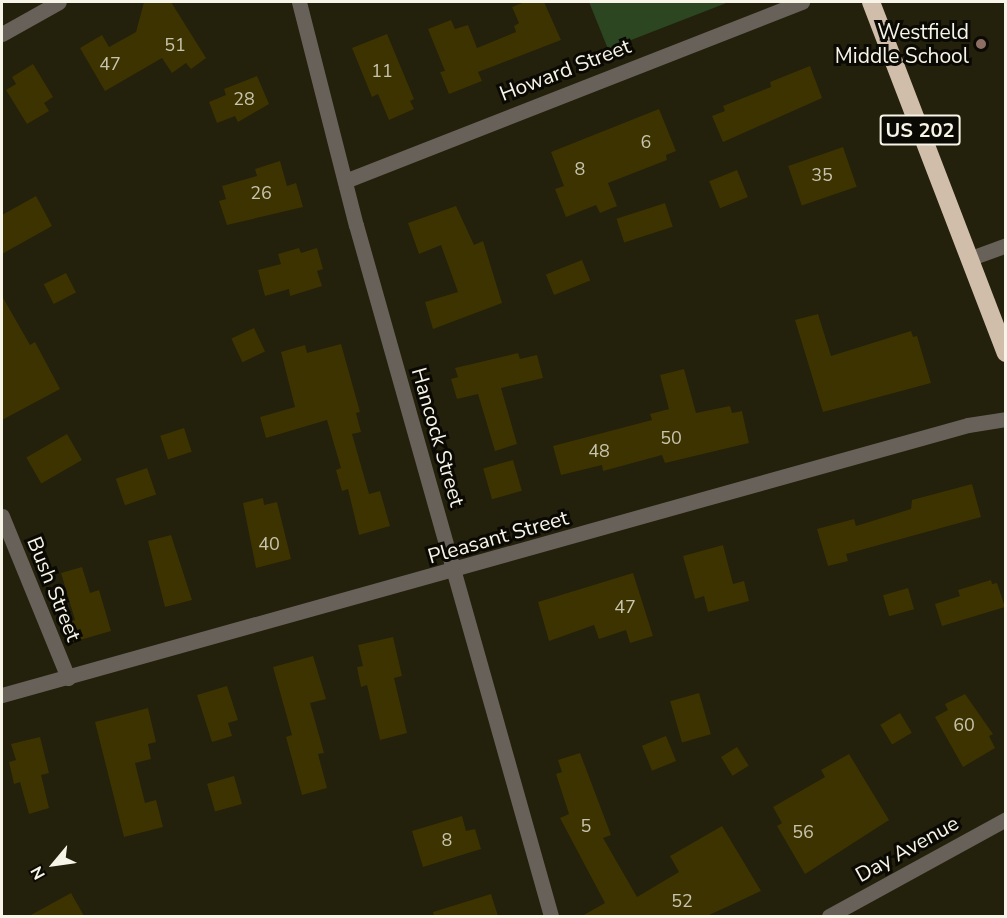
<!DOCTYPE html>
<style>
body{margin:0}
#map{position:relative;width:1007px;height:918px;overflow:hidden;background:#23200c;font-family:"Nunito Sans",sans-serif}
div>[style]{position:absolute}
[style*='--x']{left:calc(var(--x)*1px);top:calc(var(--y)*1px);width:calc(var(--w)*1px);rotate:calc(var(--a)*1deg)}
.green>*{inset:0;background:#2b4620}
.building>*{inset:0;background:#3c3300;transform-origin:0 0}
.minor>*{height:15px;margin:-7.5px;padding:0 7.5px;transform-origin:7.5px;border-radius:7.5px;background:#686159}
.highway>*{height:18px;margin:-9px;padding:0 9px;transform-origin:9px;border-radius:9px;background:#d0bdaa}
.dots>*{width:16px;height:16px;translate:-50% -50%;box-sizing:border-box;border:3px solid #0b0903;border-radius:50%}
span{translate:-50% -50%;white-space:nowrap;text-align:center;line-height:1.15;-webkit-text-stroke:6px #0b0903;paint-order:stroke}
.number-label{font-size:18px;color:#c8c4ae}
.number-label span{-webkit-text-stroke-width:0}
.shield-label span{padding:2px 4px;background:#0b0903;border:2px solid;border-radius:4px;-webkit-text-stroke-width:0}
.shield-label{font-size:20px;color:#f7f5e8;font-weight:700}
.poi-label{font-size:21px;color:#f7f5e8}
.right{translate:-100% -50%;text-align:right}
.street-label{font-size:21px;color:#f7f5e8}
.frame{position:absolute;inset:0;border:3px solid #f7f5e8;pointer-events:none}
.north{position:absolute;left:24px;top:834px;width:60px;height:60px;-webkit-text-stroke:4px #0b0903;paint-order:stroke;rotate:241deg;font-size:16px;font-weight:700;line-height:24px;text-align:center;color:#f7f5e8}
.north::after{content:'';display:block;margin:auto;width:21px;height:27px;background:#f7f5e8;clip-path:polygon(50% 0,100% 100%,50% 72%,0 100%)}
</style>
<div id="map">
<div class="green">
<div style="clip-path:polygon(589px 2px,729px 2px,608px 49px)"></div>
</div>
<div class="building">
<div style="clip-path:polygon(144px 2px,171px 2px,206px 58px,191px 69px,186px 63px,172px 73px,162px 58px,105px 91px,80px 48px,102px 35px,109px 47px,136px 32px)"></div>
<div style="clip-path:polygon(525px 2px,544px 2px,561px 40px,478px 72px,482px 81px,449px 94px,440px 72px,445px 71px,428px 29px,451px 20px,455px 29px,468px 25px,477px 48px,516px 32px,514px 26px,519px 23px,512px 7px)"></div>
<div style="clip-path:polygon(387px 34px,414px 99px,410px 101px,414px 109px,389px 120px,378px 94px,372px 97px,352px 48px)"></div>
<div style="clip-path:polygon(33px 64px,53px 97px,44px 103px,49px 111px,27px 124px,6px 90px,16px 84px,12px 77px)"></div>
<div style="clip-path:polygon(810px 66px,822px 98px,723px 142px,712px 116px,725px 111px,723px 106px,771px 87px,770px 82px)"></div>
<div style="clip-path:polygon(257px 76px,269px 104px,238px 122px,235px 116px,217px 123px,209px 102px,226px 95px,224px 89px)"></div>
<div style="clip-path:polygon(659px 109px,676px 151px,666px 155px,667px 160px,608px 183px,617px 206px,600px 213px,596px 205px,566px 217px,555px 189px,564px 186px,551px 152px)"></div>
<div style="left:843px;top:147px;width:42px;height:58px;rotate:71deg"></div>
<div style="clip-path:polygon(280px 161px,287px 186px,296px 183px,303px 207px,227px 225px,219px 201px,226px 199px,222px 186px,257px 176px,255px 169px)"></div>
<div style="left:737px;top:170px;width:29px;height:30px;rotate:68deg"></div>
<div style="clip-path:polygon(36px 196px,52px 226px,2px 254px,2px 215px)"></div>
<div style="left:665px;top:203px;width:25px;height:51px;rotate:72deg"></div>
<div style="clip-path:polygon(456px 206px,474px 245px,483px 241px,502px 303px,433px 329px,425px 302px,458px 292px,441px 245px,419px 254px,408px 223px)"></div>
<div style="clip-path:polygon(299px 248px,301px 253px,317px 248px,323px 269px,317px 271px,322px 286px,290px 296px,289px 289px,265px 296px,258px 270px,281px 264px,278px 254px)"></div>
<div style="left:582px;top:260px;width:22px;height:39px;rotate:68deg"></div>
<div style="left:66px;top:273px;width:22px;height:25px;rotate:63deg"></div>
<div style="clip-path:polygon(2px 296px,30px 345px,35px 342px,60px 389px,2px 420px)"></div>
<div style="clip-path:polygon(818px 314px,831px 356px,911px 331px,913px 337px,917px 336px,931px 383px,823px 412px,795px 320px)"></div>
<div style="left:254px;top:328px;width:26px;height:25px;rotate:65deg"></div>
<div style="clip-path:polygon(341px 344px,360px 412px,356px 413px,361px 432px,352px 434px,369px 494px,380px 491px,390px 526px,359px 535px,348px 489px,342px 491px,336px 470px,341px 468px,327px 420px,266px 438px,260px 417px,295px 407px,281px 352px,305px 345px,307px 353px)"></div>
<div style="clip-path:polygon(518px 353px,520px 359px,537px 355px,543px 378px,501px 388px,517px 444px,495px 451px,478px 394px,457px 399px,451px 379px,458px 377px,455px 368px)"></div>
<div style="clip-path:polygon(684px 369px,696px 413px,730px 406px,732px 413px,742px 411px,749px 443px,665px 463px,662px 455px,603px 471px,602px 465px,561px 475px,553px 446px,652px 420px,650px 414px,669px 409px,660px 375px)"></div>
<div style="left:184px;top:428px;width:25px;height:25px;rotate:72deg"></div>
<div style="left:67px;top:434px;width:30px;height:47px;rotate:60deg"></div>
<div style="left:513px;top:460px;width:32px;height:31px;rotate:74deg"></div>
<div style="left:147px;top:468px;width:28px;height:33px;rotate:71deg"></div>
<div style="clip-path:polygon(972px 484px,981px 517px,846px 554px,848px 561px,828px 566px,817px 529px,854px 519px,856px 526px,911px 509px,912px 500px)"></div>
<div style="clip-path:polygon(263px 498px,264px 505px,277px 502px,291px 559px,256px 568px,243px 503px)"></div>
<div style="clip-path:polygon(171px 535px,192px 600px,165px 607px,148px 541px)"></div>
<div style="clip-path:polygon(723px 545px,733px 584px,744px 581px,749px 601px,708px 612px,704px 596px,695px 599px,683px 556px)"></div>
<div style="clip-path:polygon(82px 567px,90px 593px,99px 590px,111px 631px,73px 642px,67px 623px,75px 620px,61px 573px)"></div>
<div style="clip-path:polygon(633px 573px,653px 636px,630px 643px,626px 630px,599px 639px,594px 625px,549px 641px,538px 602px)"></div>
<div style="clip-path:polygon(991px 580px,992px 584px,997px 583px,1005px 607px,942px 626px,935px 604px,960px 596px,958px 590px)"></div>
<div style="left:908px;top:588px;width:22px;height:26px;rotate:74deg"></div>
<div style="clip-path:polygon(393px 637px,402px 676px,394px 678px,407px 733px,380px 740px,367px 685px,361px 687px,357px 667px,363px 666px,358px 645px)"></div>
<div style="clip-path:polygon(313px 656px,326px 699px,310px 703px,324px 753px,318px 754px,327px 788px,302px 795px,286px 737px,292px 735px,273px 667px)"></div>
<div style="clip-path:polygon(227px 686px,238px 720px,228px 723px,232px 736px,212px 742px,197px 695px)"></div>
<div style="left:699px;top:693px;width:43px;height:30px;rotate:74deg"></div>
<div style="clip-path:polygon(965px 694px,993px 734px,989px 736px,995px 748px,963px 767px,935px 717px,948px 710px,945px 704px)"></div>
<div style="clip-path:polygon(148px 708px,156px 742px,148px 744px,151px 759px,135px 763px,145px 803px,156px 800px,163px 827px,124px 837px,95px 722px)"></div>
<div style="left:900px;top:713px;width:23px;height:23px;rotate:59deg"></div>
<div style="left:666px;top:736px;width:27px;height:26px;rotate:68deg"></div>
<div style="clip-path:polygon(40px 737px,49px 773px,41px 775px,49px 808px,29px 814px,20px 782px,14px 784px,9px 762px,16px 760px,11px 744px)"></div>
<div style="left:737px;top:747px;width:22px;height:19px;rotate:58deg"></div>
<div style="clip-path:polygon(580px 753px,611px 835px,603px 838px,637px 897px,679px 872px,670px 856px,722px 826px,761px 891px,707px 916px,582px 916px,605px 903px,560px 818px,569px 814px,556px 774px,562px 772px,558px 760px)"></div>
<div style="clip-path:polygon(849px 754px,889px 820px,805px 874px,777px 826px,782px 823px,773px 807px,825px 777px,821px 770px)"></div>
<div style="left:234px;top:776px;width:29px;height:28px;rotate:74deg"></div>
<div style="clip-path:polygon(462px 816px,466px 831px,475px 829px,481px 849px,423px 867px,412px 831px)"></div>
<div style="clip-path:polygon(71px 893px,84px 916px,29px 916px)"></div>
<div style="clip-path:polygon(491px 894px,498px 916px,434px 916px,433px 912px)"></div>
</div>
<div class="minor">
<div style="--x:299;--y:2;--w:230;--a:75.7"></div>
<div style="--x:356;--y:225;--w:718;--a:74.24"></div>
<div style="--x:2;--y:34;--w:65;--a:-29.3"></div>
<div style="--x:345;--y:181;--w:491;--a:-21.4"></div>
<div style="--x:971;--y:258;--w:37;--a:-20"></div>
<div style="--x:2;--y:516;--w:175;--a:67.8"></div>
<div style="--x:2;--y:695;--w:1003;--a:-15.62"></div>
<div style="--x:968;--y:425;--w:38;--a:-9"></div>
<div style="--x:829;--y:916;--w:202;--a:-28.7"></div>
</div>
<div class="highway">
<div style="--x:871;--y:2;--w:376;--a:69"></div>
</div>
<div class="dots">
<div style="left:981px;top:44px;background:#8d6e63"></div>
</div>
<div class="number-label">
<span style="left:175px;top:45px">51</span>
<span style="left:110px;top:64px">47</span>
<span style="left:382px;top:71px">11</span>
<span style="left:244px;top:99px">28</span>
<span style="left:646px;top:142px">6</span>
<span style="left:580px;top:169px">8</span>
<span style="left:822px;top:175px">35</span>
<span style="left:261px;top:193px">26</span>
<span style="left:671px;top:438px">50</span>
<span style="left:599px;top:451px">48</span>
<span style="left:269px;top:544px">40</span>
<span style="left:625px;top:607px">47</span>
<span style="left:964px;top:725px">60</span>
<span style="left:586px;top:826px">5</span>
<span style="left:803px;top:832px">56</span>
<span style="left:447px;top:840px">8</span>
<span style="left:682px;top:901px">52</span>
</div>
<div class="shield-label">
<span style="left:920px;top:130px">US 202</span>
</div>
<div class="poi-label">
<span class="right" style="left:969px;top:44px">Westfield<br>Middle School</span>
</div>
<div class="street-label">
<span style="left:565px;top:70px;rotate:-21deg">Howard Street</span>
<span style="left:438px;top:437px;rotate:74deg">Hancock Street</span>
<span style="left:498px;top:537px;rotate:-16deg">Pleasant Street</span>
<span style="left:54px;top:589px;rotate:68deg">Bush Street</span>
<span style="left:907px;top:849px;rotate:-29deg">Day Avenue</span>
</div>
<div class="frame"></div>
<div class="north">N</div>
</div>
